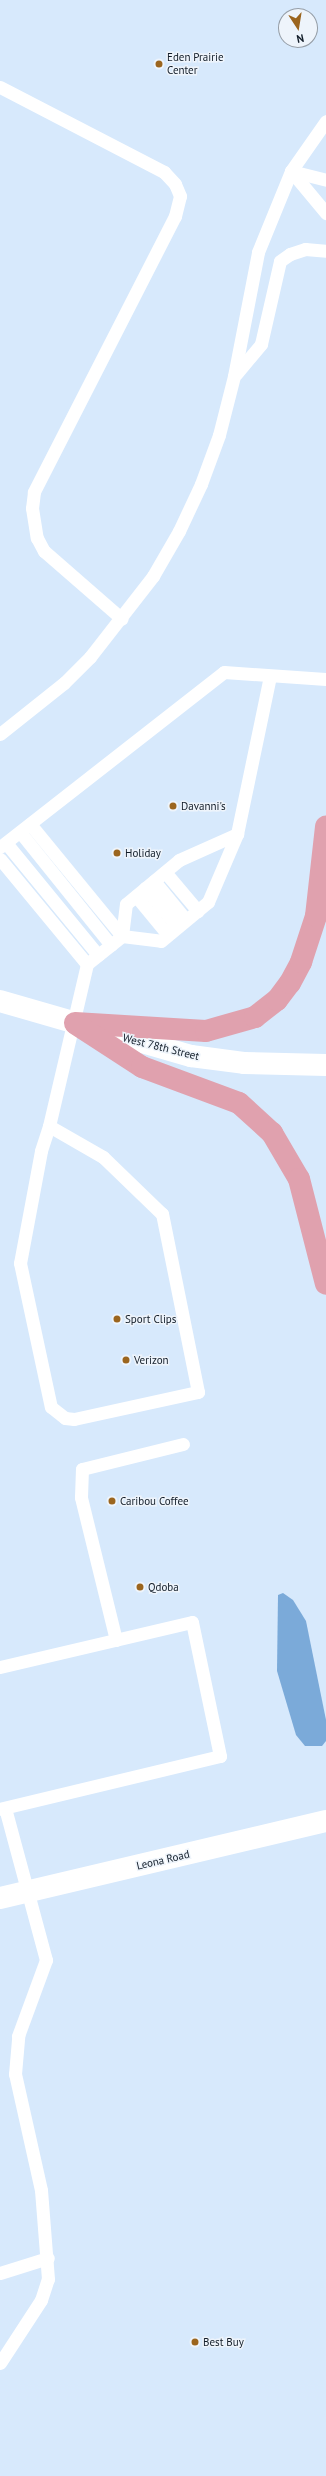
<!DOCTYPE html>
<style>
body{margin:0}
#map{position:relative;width:326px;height:2476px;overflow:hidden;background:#d7e9fc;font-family:"PT Sans",sans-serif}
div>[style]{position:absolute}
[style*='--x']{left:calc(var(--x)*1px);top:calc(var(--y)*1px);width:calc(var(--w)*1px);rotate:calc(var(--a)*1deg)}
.water>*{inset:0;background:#7baad9}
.service>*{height:13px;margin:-6.5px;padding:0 6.5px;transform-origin:6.5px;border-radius:6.5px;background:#fff}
.minor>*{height:22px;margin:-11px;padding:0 11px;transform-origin:11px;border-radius:11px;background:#fff}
.tertiary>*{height:22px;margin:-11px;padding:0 11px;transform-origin:11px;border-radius:11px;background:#fff}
.primary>*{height:22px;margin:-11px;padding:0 11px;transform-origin:11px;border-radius:11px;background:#e0a1ae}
.dots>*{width:11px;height:11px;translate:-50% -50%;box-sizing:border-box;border:2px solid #eef4fb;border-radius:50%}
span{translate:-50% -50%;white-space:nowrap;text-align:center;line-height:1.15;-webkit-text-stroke:3px #eef4fb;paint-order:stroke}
.poi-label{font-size:11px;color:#121d29}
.left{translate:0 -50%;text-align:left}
.street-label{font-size:11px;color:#121d29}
.north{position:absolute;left:278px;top:8px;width:40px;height:40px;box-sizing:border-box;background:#eef4fb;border:1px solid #969ea7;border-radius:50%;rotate:168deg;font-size:11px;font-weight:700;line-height:16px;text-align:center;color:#121d29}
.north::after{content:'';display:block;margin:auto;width:14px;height:18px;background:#9b651e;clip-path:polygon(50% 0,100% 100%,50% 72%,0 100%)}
</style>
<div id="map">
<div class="water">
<div style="clip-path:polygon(283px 1593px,293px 1600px,306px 1621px,326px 1720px,326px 1741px,322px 1746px,305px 1746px,296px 1735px,277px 1671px,278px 1595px)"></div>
</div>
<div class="service">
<div style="--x:0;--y:87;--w:185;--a:27.4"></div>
<div style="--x:164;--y:172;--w:16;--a:47"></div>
<div style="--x:175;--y:184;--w:13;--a:67"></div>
<div style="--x:180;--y:196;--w:21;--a:104"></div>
<div style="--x:175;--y:216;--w:310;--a:117.1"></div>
<div style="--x:34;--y:492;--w:16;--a:97"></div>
<div style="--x:32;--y:508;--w:30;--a:81"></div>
<div style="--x:37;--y:538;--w:15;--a:62"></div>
<div style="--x:44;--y:551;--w:103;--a:41.1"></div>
<div style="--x:291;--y:171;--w:55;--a:50.2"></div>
<div style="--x:291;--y:171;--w:36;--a:14"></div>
<div style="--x:236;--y:374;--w:39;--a:-50"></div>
<div style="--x:261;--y:344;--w:85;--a:-77.1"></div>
<div style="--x:280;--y:261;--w:12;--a:-35"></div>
<div style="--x:290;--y:254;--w:16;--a:-18"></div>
<div style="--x:305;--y:249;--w:21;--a:5"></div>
<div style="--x:0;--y:734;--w:82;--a:-38.6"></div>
<div style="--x:64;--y:683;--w:37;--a:-45"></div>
<div style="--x:90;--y:657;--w:103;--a:-52.1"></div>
<div style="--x:153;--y:576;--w:52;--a:-60"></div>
<div style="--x:179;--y:531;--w:52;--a:-64.9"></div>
<div style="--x:201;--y:484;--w:52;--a:-69.8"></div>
<div style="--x:219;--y:435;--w:61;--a:-75.7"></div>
<div style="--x:234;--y:376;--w:126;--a:-79"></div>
<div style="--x:258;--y:252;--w:87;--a:-67.8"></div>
<div style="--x:291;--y:171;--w:61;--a:-55"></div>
<div style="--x:30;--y:824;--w:145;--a:50.6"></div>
<div style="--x:20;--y:832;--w:145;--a:51.2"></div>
<div style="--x:6;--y:843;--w:145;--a:50.6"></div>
<div style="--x:0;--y:847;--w:284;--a:-38"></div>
<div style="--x:224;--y:672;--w:102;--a:3.9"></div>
<div style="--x:0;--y:859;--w:136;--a:50.4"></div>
<div style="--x:165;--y:872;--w:51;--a:49.8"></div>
<div style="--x:154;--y:881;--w:50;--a:50.6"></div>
<div style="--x:145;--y:888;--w:50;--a:50.6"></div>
<div style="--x:136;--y:896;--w:50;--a:50.6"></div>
<div style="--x:122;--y:936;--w:32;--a:-83"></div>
<div style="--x:126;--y:904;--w:69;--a:-39.7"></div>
<div style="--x:179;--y:860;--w:64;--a:-24.1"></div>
<div style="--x:49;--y:1126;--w:26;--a:108"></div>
<div style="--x:41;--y:1151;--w:114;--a:100.6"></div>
<div style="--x:20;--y:1263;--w:147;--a:77.9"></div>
<div style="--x:51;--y:1407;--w:18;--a:38"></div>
<div style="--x:65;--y:1418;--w:9;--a:6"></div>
<div style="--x:74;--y:1419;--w:127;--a:-12.3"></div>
<div style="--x:198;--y:1392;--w:182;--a:-101.4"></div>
<div style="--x:162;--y:1214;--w:82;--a:-136"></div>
<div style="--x:103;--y:1157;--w:62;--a:-150.1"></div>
<div style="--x:49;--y:1126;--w:166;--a:-76.8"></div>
<div style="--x:87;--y:964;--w:45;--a:-38.7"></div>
<div style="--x:122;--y:936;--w:39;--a:7"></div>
<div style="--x:161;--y:941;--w:61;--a:-39.7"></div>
<div style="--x:208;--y:902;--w:74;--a:-66.9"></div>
<div style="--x:237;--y:834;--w:161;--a:-78.2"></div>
<div style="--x:116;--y:1640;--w:147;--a:-103.8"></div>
<div style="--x:81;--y:1497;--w:28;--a:-88"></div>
<div style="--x:82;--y:1469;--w:104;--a:-13.9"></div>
<div style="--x:0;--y:1667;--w:197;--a:-13.2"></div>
<div style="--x:192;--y:1622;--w:137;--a:78.2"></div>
<div style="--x:220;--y:1756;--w:226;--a:166.5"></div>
<div style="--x:0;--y:2273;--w:50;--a:-17.4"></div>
<div style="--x:0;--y:2363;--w:75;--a:-56.9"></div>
<div style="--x:41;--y:2300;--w:22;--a:-72"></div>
<div style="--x:48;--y:2279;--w:89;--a:-94.5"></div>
<div style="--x:41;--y:2190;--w:119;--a:-102.6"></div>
<div style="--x:15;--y:2074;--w:38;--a:-85"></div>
<div style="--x:18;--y:2036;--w:81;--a:-69.8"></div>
<div style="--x:46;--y:1960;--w:157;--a:-105.1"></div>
</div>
<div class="minor">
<div style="--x:0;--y:1898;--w:335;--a:-13.3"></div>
</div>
<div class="tertiary">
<div style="--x:0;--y:1001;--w:199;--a:16.1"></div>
<div style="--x:191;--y:1056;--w:53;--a:7.5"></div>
<div style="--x:244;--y:1063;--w:82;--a:1.4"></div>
</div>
<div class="primary">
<div style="--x:75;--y:1023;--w:131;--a:3.5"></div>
<div style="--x:206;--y:1031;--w:51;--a:-15.9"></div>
<div style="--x:255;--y:1017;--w:28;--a:-38"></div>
<div style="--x:277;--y:1000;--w:21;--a:-53"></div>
<div style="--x:290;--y:983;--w:24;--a:-62"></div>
<div style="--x:301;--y:962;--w:48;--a:-71.9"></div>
<div style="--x:316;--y:916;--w:90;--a:-83.6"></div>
<div style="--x:76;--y:1024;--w:79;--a:33.1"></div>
<div style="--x:142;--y:1067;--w:103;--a:20.4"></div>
<div style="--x:239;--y:1103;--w:45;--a:42.3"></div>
<div style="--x:272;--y:1133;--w:53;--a:59.6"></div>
<div style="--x:299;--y:1179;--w:108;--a:75.6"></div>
</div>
<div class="dots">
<div style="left:159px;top:64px;background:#9b651e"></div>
<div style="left:173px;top:806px;background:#9b651e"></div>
<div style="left:117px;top:853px;background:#9b651e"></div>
<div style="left:117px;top:1319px;background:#9b651e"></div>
<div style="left:126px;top:1360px;background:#9b651e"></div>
<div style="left:112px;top:1501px;background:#9b651e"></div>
<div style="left:140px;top:1587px;background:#9b651e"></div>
<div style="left:195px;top:2342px;background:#9b651e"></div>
</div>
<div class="poi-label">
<span class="left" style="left:167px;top:64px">Eden Prairie<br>Center</span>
<span class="left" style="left:181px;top:806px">Davanni's</span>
<span class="left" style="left:125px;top:853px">Holiday</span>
<span class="left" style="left:125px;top:1319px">Sport Clips</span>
<span class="left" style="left:134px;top:1360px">Verizon</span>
<span class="left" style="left:120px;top:1501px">Caribou Coffee</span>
<span class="left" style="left:148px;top:1587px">Qdoba</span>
<span class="left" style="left:203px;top:2342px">Best Buy</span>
</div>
<div class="street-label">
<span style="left:161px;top:1047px;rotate:14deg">West 78th Street</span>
<span style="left:163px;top:1860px;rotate:-13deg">Leona Road</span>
</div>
<div class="north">N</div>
</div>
